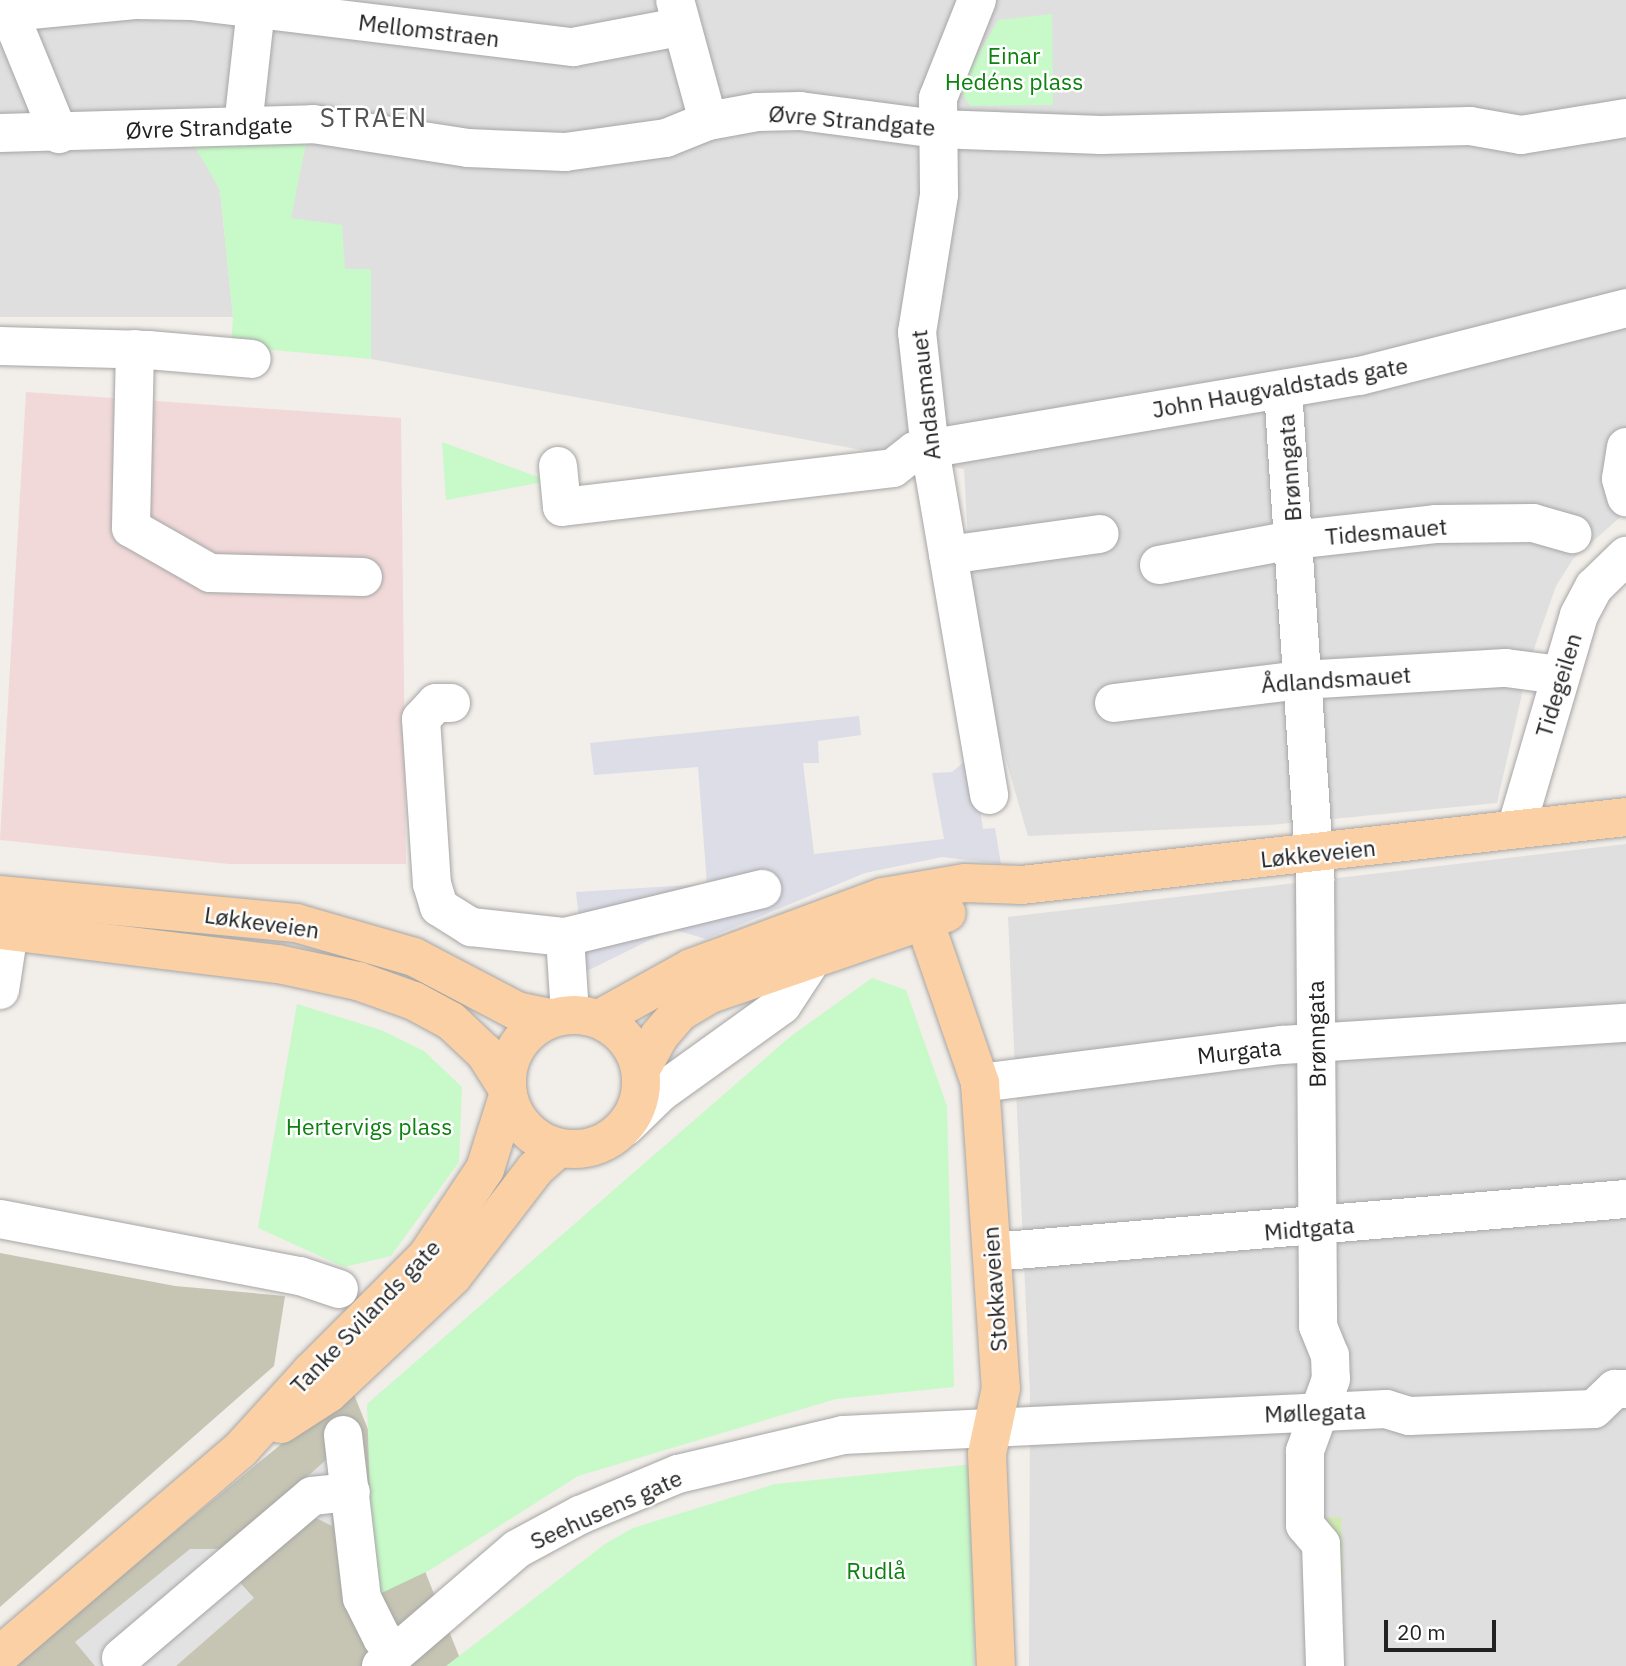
<!DOCTYPE html>
<meta charset="utf-8">
<style>
body{margin:0}
#map{position:relative;width:1626px;height:1666px;overflow:hidden;background:#f2eee9;font-family:"IBM Plex Sans",sans-serif}
div>[style]{position:absolute}
[style*='--x']{left:calc(var(--x)*1px);top:calc(var(--y)*1px);width:calc(var(--w)*1px);rotate:calc(var(--a)*1deg)}
.residential>*{inset:0;background:#e0dfdf}
.commercial>*{inset:0;background:#f2d9d9}
.construction>*{inset:0;background:#c6c5b4}
.grass>*{inset:0;background:#d0eab0}
.park>*{inset:0;background:#c8f9c9}
.parking>*{inset:0;background:#e2e2e2}
.plaza>*{inset:0;background:#dddde8}
.roads{filter:drop-shadow(0 0 2px #a6a6a6) drop-shadow(0 0 2px #a6a6a6)}
.minor>*{height:38px;margin:-19px;padding:0 19px;transform-origin:19px;border-radius:19px;background:#fff}
.major>*{height:38px;margin:-19px;padding:0 19px;transform-origin:19px;border-radius:19px;background:#fbd0a4}
.major>.ring{margin:-19px;padding:0;box-sizing:content-box;background:none;border:38px solid #fbd0a4;border-radius:50%}
span{translate:-50% -50%;white-space:nowrap;text-align:center;line-height:1.15;-webkit-text-stroke:5px #fff;paint-order:stroke}
.street-label{font-size:23px;color:#222}
.park-label{font-size:23px;color:#0d820f}
.quarter-label{font-size:26px;color:#555;letter-spacing:2px}
.scale{position:absolute;left:1384px;top:1620px;width:112px;height:32px;box-sizing:border-box;border:4px solid #222;border-top:0;padding-left:9px;font-size:21px;line-height:24px;white-space:nowrap;color:#222;-webkit-text-stroke:5px #fff;paint-order:stroke}
</style>
<div id="map">
<div class="residential">
<div style="clip-path:polygon(0 0,1626px 0,1626px 512px,1573px 559px,1556px 586px,1529px 663px,1497px 803px,1269px 825px,1028px 836px,974px 651px,964px 469px,371px 359px,371px 269px,345px 269px,290px 218px,306px 143px,195px 145px,220px 190px,233px 317px,0 317px)"></div>
<div style="clip-path:polygon(1626px 844px,1626px 1666px,1029px 1666px,1030px 1393px,1008px 917px)"></div>
</div>
<div class="commercial">
<div style="clip-path:polygon(26px 392px,401px 418px,406px 864px,229px 864px,0 840px)"></div>
</div>
<div class="construction">
<div style="clip-path:polygon(0 1253px,175px 1286px,285px 1296px,274px 1366px,0 1607px)"></div>
<div style="clip-path:polygon(351px 1387px,463px 1666px,11px 1666px)"></div>
</div>
<div class="grass">
<div style="clip-path:polygon(1341px 1517px,1343px 1574px,1337px 1573px,1322px 1518px)"></div>
</div>
<div class="park">
<div style="clip-path:polygon(1052px 14px,1053px 105px,970px 106px,959px 88px,998px 20px)"></div>
<div style="clip-path:polygon(306px 143px,291px 218px,342px 225px,345px 269px,371px 269px,371px 359px,231px 346px,233px 317px,220px 190px,194px 145px)"></div>
<div style="clip-path:polygon(442px 442px,549px 481px,446px 500px)"></div>
<div style="clip-path:polygon(872px 978px,906px 990px,947px 1106px,954px 1387px,836px 1399px,578px 1476px,430px 1570px,373px 1597px,367px 1404px,791px 1036px)"></div>
<div style="clip-path:polygon(297px 1004px,381px 1030px,424px 1051px,462px 1087px,459px 1162px,391px 1256px,344px 1267px,258px 1228px)"></div>
<div style="clip-path:polygon(975px 1464px,974px 1666px,446px 1666px,605px 1544px,633px 1528px,775px 1484px)"></div>
</div>
<div class="parking">
<div style="clip-path:polygon(329px 1457px,332px 1526px,314px 1517px,236px 1578px,254px 1598px,176px 1666px,95px 1666px,75px 1642px,190px 1549px,227px 1549px)"></div>
</div>
<div class="plaza">
<div style="clip-path:polygon(859px 716px,861px 735px,818px 741px,819px 763px,803px 763px,814px 854px,944px 839px,932px 773px,952px 772px,972px 755px,983px 829px,995px 828px,1001px 864px,942px 857px,865px 873px,706px 939px,672px 929px,585px 972px,576px 892px,707px 884px,698px 767px,594px 775px,590px 743px)"></div>
</div>
<div class="roads">
<div class="minor">
<div style="--x:4;--y:0;--w:145;--a:67.7"></div>
<div style="--x:675;--y:0;--w:125;--a:74.7"></div>
<div style="--x:977;--y:0;--w:105;--a:111.7"></div>
<div style="--x:938;--y:98;--w:97;--a:89.4"></div>
<div style="--x:939;--y:195;--w:139;--a:99.1"></div>
<div style="--x:917;--y:332;--w:118;--a:83.7"></div>
<div style="--x:930;--y:449;--w:351;--a:80.3"></div>
<div style="--x:10;--y:12;--w:128;--a:-5.4"></div>
<div style="--x:137;--y:0;--w:54;--a:1.1"></div>
<div style="--x:191;--y:1;--w:385;--a:6.9"></div>
<div style="--x:573;--y:47;--w:108;--a:-10.7"></div>
<div style="--x:243;--y:126;--w:127;--a:-83.7"></div>
<div style="--x:0;--y:133;--w:313;--a:-1.6"></div>
<div style="--x:313;--y:124;--w:157;--a:8.8"></div>
<div style="--x:468;--y:148;--w:97;--a:2.4"></div>
<div style="--x:565;--y:152;--w:102;--a:-7.9"></div>
<div style="--x:666;--y:138;--w:45;--a:-22"></div>
<div style="--x:708;--y:121;--w:50;--a:-10.4"></div>
<div style="--x:757;--y:112;--w:43;--a:-1.3"></div>
<div style="--x:800;--y:111;--w:138;--a:7.5"></div>
<div style="--x:937;--y:129;--w:164;--a:2.1"></div>
<div style="--x:1101;--y:135;--w:369;--a:-1.4"></div>
<div style="--x:1470;--y:126;--w:52;--a:10"></div>
<div style="--x:1521;--y:135;--w:106;--a:-9.2"></div>
<div style="--x:0;--y:346;--w:148;--a:1.5"></div>
<div style="--x:148;--y:350;--w:104;--a:4.9"></div>
<div style="--x:135;--y:349;--w:179;--a:91.3"></div>
<div style="--x:131;--y:528;--w:91;--a:29.7"></div>
<div style="--x:210;--y:573;--w:153;--a:1.5"></div>
<div style="--x:1283;--y:390;--w:488;--a:86.2"></div>
<div style="--x:1315;--y:877;--w:449;--a:89.6"></div>
<div style="--x:1318;--y:1326;--w:31;--a:68"></div>
<div style="--x:1330;--y:1355;--w:24;--a:88"></div>
<div style="--x:1331;--y:1379;--w:77;--a:109.9"></div>
<div style="--x:1305;--y:1451;--w:74;--a:90"></div>
<div style="--x:1305;--y:1525;--w:25;--a:50"></div>
<div style="--x:1321;--y:1544;--w:122;--a:88.1"></div>
<div style="--x:1626;--y:447;--w:32;--a:99"></div>
<div style="--x:1621;--y:479;--w:19;--a:74"></div>
<div style="--x:558;--y:466;--w:41;--a:84.4"></div>
<div style="--x:562;--y:507;--w:333;--a:-6.7"></div>
<div style="--x:893;--y:468;--w:28;--a:-38"></div>
<div style="--x:915;--y:451;--w:451;--a:-9.6"></div>
<div style="--x:1360;--y:376;--w:275;--a:-14.3"></div>
<div style="--x:948;--y:555;--w:153;--a:-7.9"></div>
<div style="--x:1159;--y:565;--w:136;--a:-10.6"></div>
<div style="--x:1293;--y:540;--w:143;--a:-6.4"></div>
<div style="--x:1435;--y:524;--w:98;--a:-0.6"></div>
<div style="--x:1533;--y:523;--w:41;--a:15.8"></div>
<div style="--x:451;--y:703;--w:15;--a:180"></div>
<div style="--x:436;--y:703;--w:22;--a:133"></div>
<div style="--x:421;--y:719;--w:165;--a:86.2"></div>
<div style="--x:432;--y:884;--w:24;--a:73"></div>
<div style="--x:439;--y:907;--w:38;--a:32"></div>
<div style="--x:471;--y:927;--w:95;--a:6.1"></div>
<div style="--x:565;--y:937;--w:78;--a:86.3"></div>
<div style="--x:1114;--y:703;--w:189;--a:-7"></div>
<div style="--x:1302;--y:680;--w:204;--a:-3.4"></div>
<div style="--x:1506;--y:668;--w:53;--a:7.5"></div>
<div style="--x:1516;--y:829;--w:223;--a:-73.6"></div>
<div style="--x:1579;--y:615;--w:32;--a:-62"></div>
<div style="--x:1594;--y:587;--w:45;--a:-44.1"></div>
<div style="--x:565;--y:937;--w:203;--a:-13.7"></div>
<div style="--x:0;--y:990;--w:60;--a:-81.3"></div>
<div style="--x:980;--y:1083;--w:304;--a:-7.2"></div>
<div style="--x:1282;--y:1045;--w:345;--a:-3.7"></div>
<div style="--x:625;--y:1127;--w:50;--a:-44.2"></div>
<div style="--x:661;--y:1092;--w:149;--a:-35.7"></div>
<div style="--x:782;--y:1005;--w:60;--a:-56.6"></div>
<div style="--x:0;--y:1219;--w:305;--a:10.8"></div>
<div style="--x:300;--y:1276;--w:41;--a:18.4"></div>
<div style="--x:992;--y:1252;--w:636;--a:-4.78"></div>
<div style="--x:343;--y:1435;--w:164;--a:83.4"></div>
<div style="--x:362;--y:1598;--w:45;--a:63.4"></div>
<div style="--x:382;--y:1638;--w:20;--a:37"></div>
<div style="--x:121;--y:1658;--w:250;--a:-40.3"></div>
<div style="--x:312;--y:1496;--w:39;--a:-6"></div>
<div style="--x:381;--y:1666;--w:179;--a:-40.7"></div>
<div style="--x:517;--y:1549;--w:72;--a:-28.4"></div>
<div style="--x:580;--y:1515;--w:106;--a:-22.7"></div>
<div style="--x:678;--y:1474;--w:170;--a:-13.3"></div>
<div style="--x:843;--y:1435;--w:544;--a:-2.74"></div>
<div style="--x:1386;--y:1409;--w:24;--a:17"></div>
<div style="--x:1409;--y:1416;--w:185;--a:-2.2"></div>
<div style="--x:1594;--y:1409;--w:29;--a:-44"></div>
<div style="--x:1615;--y:1389;--w:11;--a:0"></div>
</div>
<div class="major">
<div style="--x:0;--y:895;--w:297;--a:5.4"></div>
<div style="--x:296;--y:923;--w:123;--a:16.1"></div>
<div style="--x:414;--y:957;--w:116;--a:27.7"></div>
<div style="--x:517;--y:1011;--w:33;--a:12"></div>
<div style="--x:924;--y:920;--w:172;--a:71"></div>
<div style="--x:980;--y:1083;--w:306;--a:86.1"></div>
<div style="--x:1001;--y:1388;--w:67;--a:102"></div>
<div style="--x:987;--y:1454;--w:212;--a:87.6"></div>
<div style="--x:0;--y:930;--w:280;--a:7"></div>
<div style="--x:278;--y:964;--w:82;--a:12"></div>
<div style="--x:358;--y:981;--w:59;--a:19.7"></div>
<div style="--x:414;--y:1001;--w:42;--a:28.4"></div>
<div style="--x:451;--y:1021;--w:47;--a:43.3"></div>
<div style="--x:485;--y:1053;--w:41;--a:57.8"></div>
<div class="ring" style="left:507px;top:1015px;width:96px;height:96px"></div>
<div style="--x:599;--y:1019;--w:105;--a:-29"></div>
<div style="--x:691;--y:968;--w:205;--a:-20.3"></div>
<div style="--x:883;--y:897;--w:83;--a:-9.7"></div>
<div style="--x:965;--y:883;--w:57;--a:2"></div>
<div style="--x:1022;--y:885;--w:608;--a:-6.42"></div>
<div style="--x:641;--y:1069;--w:38;--a:-61"></div>
<div style="--x:659;--y:1036;--w:32;--a:-49"></div>
<div style="--x:680;--y:1012;--w:35;--a:-31"></div>
<div style="--x:710;--y:994;--w:250;--a:-18.9"></div>
<div style="--x:281;--y:1424;--w:57;--a:-32.9"></div>
<div style="--x:329;--y:1393;--w:170;--a:-43.3"></div>
<div style="--x:453;--y:1276;--w:135;--a:-52.5"></div>
<div style="--x:535;--y:1169;--w:31;--a:-42"></div>
<div style="--x:0;--y:1655;--w:317;--a:-40.5"></div>
<div style="--x:241;--y:1449;--w:104;--a:-47.7"></div>
<div style="--x:311;--y:1372;--w:164;--a:-45"></div>
<div style="--x:427;--y:1256;--w:105;--a:-56.3"></div>
<div style="--x:485;--y:1169;--w:77;--a:-72.5"></div>
</div>
</div>
<div class="street-label">
<span style="left:429px;top:30px;rotate:7deg">Mellomstraen</span>
<span style="left:852px;top:120px;rotate:5deg">Øvre Strandgate</span>
<span style="left:209px;top:127px;rotate:-2deg">Øvre Strandgate</span>
<span style="left:1280px;top:387px;rotate:-10deg">John Haugvaldstads gate</span>
<span style="left:925px;top:395px;rotate:-96deg">Andasmauet</span>
<span style="left:1289px;top:468px;rotate:-94deg">Brønngata</span>
<span style="left:1386px;top:531px;rotate:-5deg">Tidesmauet</span>
<span style="left:1336px;top:679px;rotate:-4deg">Ådlandsmauet</span>
<span style="left:1558px;top:685px;rotate:-73deg">Tidegeilen</span>
<span style="left:1318px;top:853px;rotate:-6deg">Løkkeveien</span>
<span style="left:262px;top:922px;rotate:8deg">Løkkeveien</span>
<span style="left:1316px;top:1034px;rotate:-91deg">Brønngata</span>
<span style="left:1239px;top:1051px;rotate:-6deg">Murgata</span>
<span style="left:1309px;top:1228px;rotate:-5deg">Midtgata</span>
<span style="left:994px;top:1289px;rotate:-94deg">Stokkaveien</span>
<span style="left:365px;top:1316px;rotate:-46deg">Tanke Svilands gate</span>
<span style="left:1315px;top:1412px;rotate:-2deg">Møllegata</span>
<span style="left:606px;top:1509px;rotate:-24deg">Seehusens gate</span>
</div>
<div class="park-label">
<span style="left:1014px;top:68px">Einar<br>Hedéns plass</span>
<span style="left:369px;top:1126px">Hertervigs plass</span>
<span style="left:876px;top:1570px">Rudlå</span>
</div>
<div class="quarter-label">
<span style="left:374px;top:118px">STRAEN</span>
</div>
<div class="scale">20 m</div>
</div>
